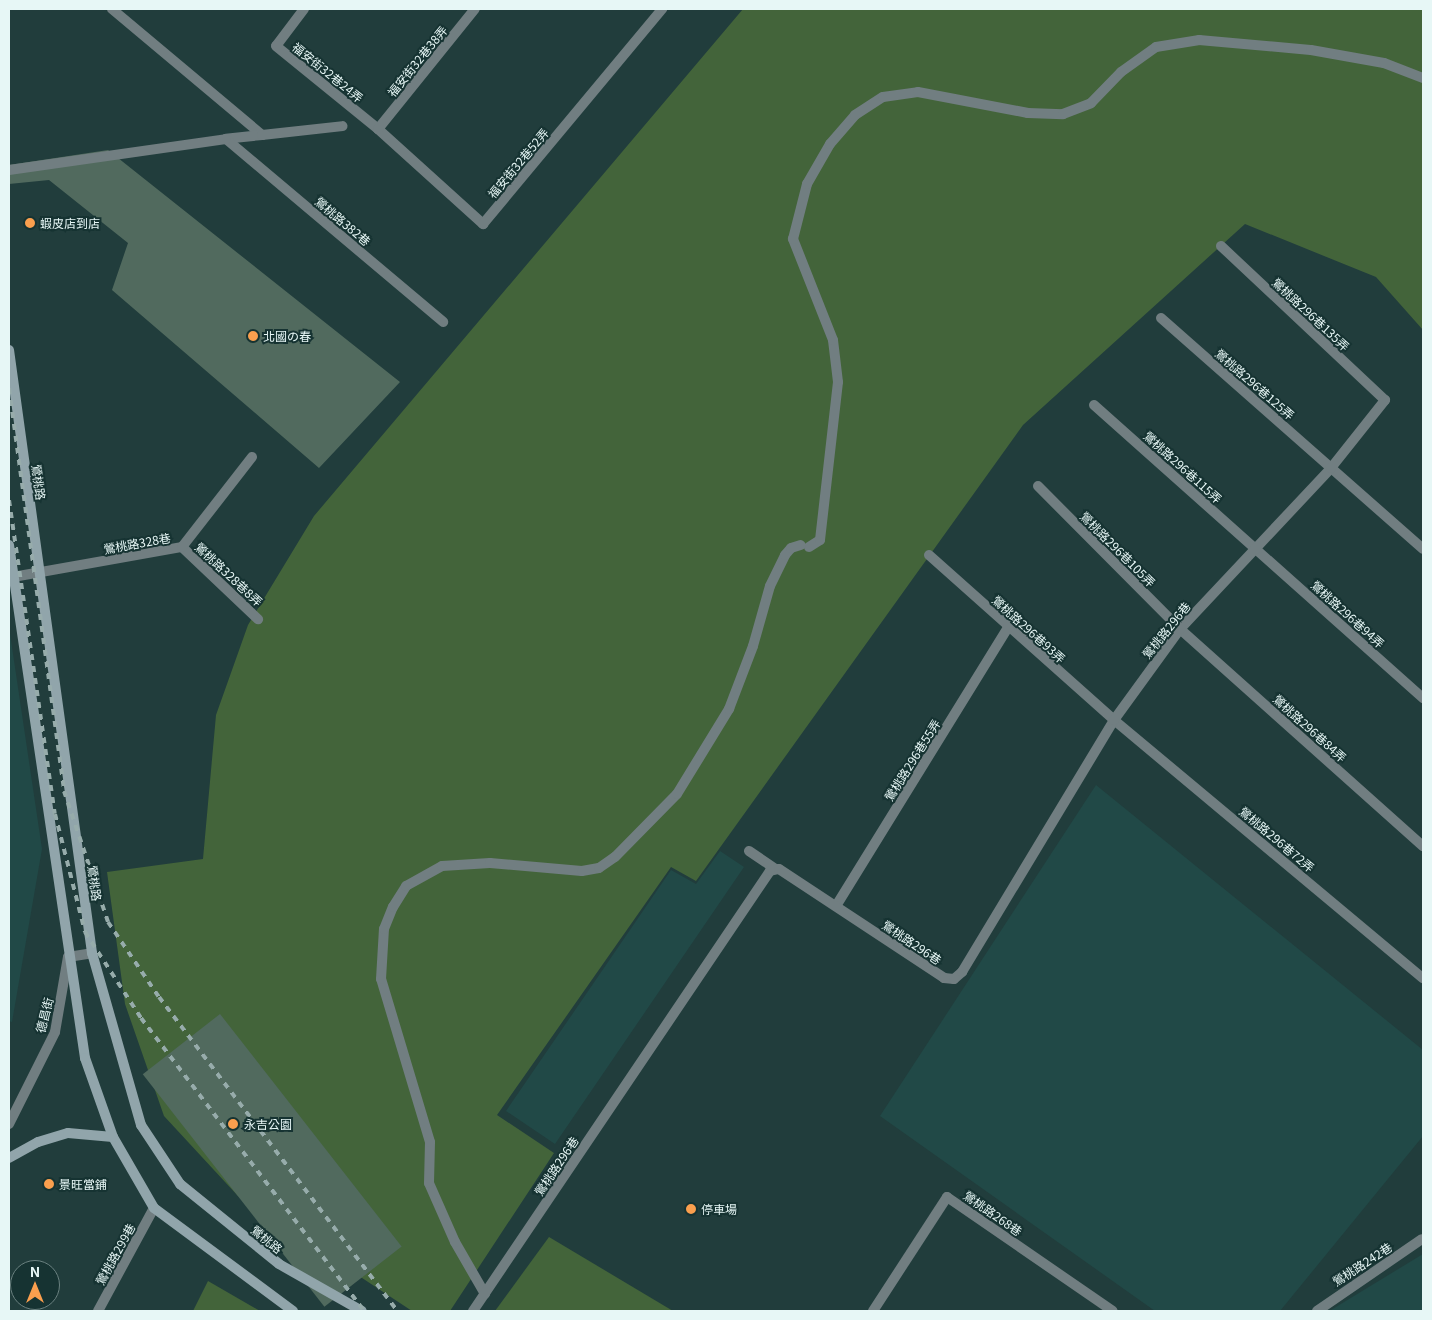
<!DOCTYPE html>
<meta charset="utf-8">
<style>
body{margin:0}
#map{position:relative;width:1432px;height:1320px;overflow:hidden;background:#213d3c;font-family:Georgia,"Noto Sans TC","Noto Sans JP",serif}
div>[style]{position:absolute}
[style*='--x']{left:calc(var(--x)*1px);top:calc(var(--y)*1px);width:calc(var(--w)*1px);rotate:calc(var(--a)*1deg)}
.built>*{inset:0;background:#214947}
.green>*{inset:0;background:#43643a}
.building>*{inset:0;background:#516a5e;transform-origin:0 0}
.service>*{height:10px;margin:-5px;padding:0 5px;transform-origin:5px;border-radius:5px;background:#717e81}
.minor>*{height:10px;margin:-5px;padding:0 5px;transform-origin:5px;border-radius:5px;background:#717e81}
.tertiary>*{height:10px;margin:-5px;padding:0 5px;transform-origin:5px;border-radius:5px;background:#717e81}
.secondary>*{height:10px;margin:-5px;padding:0 5px;transform-origin:5px;border-radius:5px;background:#91a5ab}
.rail>*{height:4px;margin-top:-2px;transform-origin:0;background:repeating-linear-gradient(90deg,#97acab 0 6px,transparent 0 12px)}
.dots>*{width:14px;height:14px;translate:-50% -50%;box-sizing:border-box;border:2px solid #163332;border-radius:50%}
span{translate:-50% -50%;white-space:nowrap;text-align:center;line-height:1.15;-webkit-text-stroke:4px #163332;paint-order:stroke}
.street-label{font-size:12px;color:#e7f7f6}
.poi-label{font-size:12px;color:#e7f7f6}
.left{translate:0 -50%;text-align:left}
.frame{position:absolute;inset:0;border:10px solid #e7f7f6;pointer-events:none}
.north{position:absolute;left:10px;top:1260px;width:50px;height:50px;box-sizing:border-box;background:#163332;border:1px solid #6a8180;border-radius:50%;rotate:0deg;font-size:14px;font-weight:700;line-height:20px;text-align:center;color:#e7f7f6}
.north::after{content:'';display:block;margin:auto;width:18px;height:22px;background:#fa9f4e;clip-path:polygon(50% 0,100% 100%,50% 72%,0 100%)}
</style>
<div id="map">
<div class="built">
<div style="clip-path:polygon(9px 627px,42px 849px,12px 1022px,9px 1021px)"></div>
<div style="clip-path:polygon(1096px 785px,1423px 1050px,1423px 1136px,1280px 1311px,1155px 1311px,880px 1116px)"></div>
<div style="clip-path:polygon(720px 851px,744px 867px,555px 1144px,506px 1111px,671px 870px,696px 884px)"></div>
<div style="clip-path:polygon(1423px 1254px,1423px 1311px,1330px 1311px,1331px 1310px)"></div>
</div>
<div class="green">
<div style="clip-path:polygon(743px 9px,1423px 9px,1423px 330px,1376px 277px,1245px 224px,1023px 425px,696px 881px,671px 867px,497px 1115px,554px 1153px,450px 1311px,412px 1311px,238px 1196px,164px 1116px,125px 1004px,107px 872px,203px 859px,216px 715px,248px 625px,314px 516px)"></div>
<div style="clip-path:polygon(549px 1237px,673px 1311px,495px 1311px)"></div>
<div style="clip-path:polygon(208px 1281px,260px 1311px,193px 1311px)"></div>
</div>
<div class="building">
<div style="clip-path:polygon(108px 150px,400px 382px,319px 468px,112px 290px,128px 243px,49px 180px,9px 184px,9px 165px)"></div>
<div style="left:220px;top:1014px;width:295px;height:98px;rotate:52deg"></div>
</div>
<div class="service">
<div style="--x:112;--y:9;--w:196;--a:40"></div>
<div style="--x:262;--y:135;--w:36;--a:174"></div>
<div style="--x:226;--y:139;--w:284;--a:40.1"></div>
<div style="--x:304;--y:9;--w:46;--a:127.1"></div>
<div style="--x:276;--y:46;--w:132;--a:39.1"></div>
<div style="--x:378;--y:129;--w:142;--a:42.1"></div>
<div style="--x:483;--y:224;--w:280;--a:-50.2"></div>
<div style="--x:378;--y:129;--w:154;--a:-51.1"></div>
<div style="--x:262;--y:135;--w:81;--a:-6.3"></div>
<div style="--x:9;--y:170;--w:219;--a:-8.1"></div>
<div style="--x:1221;--y:246;--w:225;--a:43.2"></div>
<div style="--x:1161;--y:318;--w:349;--a:41.4"></div>
<div style="--x:1094;--y:405;--w:441;--a:41.7"></div>
<div style="--x:1038;--y:486;--w:202;--a:45.2"></div>
<div style="--x:1180;--y:629;--w:326;--a:41.8"></div>
<div style="--x:182;--y:547;--w:105;--a:43.5"></div>
<div style="--x:809;--y:547;--w:13;--a:-32"></div>
<div style="--x:820;--y:540;--w:159;--a:-83.5"></div>
<div style="--x:838;--y:382;--w:42;--a:-96.8"></div>
<div style="--x:833;--y:340;--w:109;--a:-111.6"></div>
<div style="--x:793;--y:239;--w:57;--a:-75.7"></div>
<div style="--x:807;--y:184;--w:46;--a:-60.1"></div>
<div style="--x:830;--y:144;--w:38;--a:-49"></div>
<div style="--x:855;--y:115;--w:33;--a:-33"></div>
<div style="--x:883;--y:97;--w:35;--a:-8"></div>
<div style="--x:918;--y:92;--w:112;--a:10.8"></div>
<div style="--x:1028;--y:113;--w:35;--a:2"></div>
<div style="--x:1063;--y:114;--w:30;--a:-21"></div>
<div style="--x:1091;--y:103;--w:43;--a:-45.9"></div>
<div style="--x:1121;--y:72;--w:43;--a:-35.5"></div>
<div style="--x:1156;--y:47;--w:44;--a:-9.2"></div>
<div style="--x:1199;--y:40;--w:112;--a:5.1"></div>
<div style="--x:1311;--y:50;--w:74;--a:10.1"></div>
<div style="--x:1384;--y:63;--w:42;--a:21"></div>
<div style="--x:929;--y:555;--w:248;--a:41.7"></div>
<div style="--x:1114;--y:720;--w:403;--a:39.9"></div>
<div style="--x:13;--y:577;--w:172;--a:-10.1"></div>
<div style="--x:182;--y:547;--w:114;--a:-52.1"></div>
<div style="--x:749;--y:851;--w:30;--a:34"></div>
<div style="--x:836;--y:906;--w:328;--a:-58.3"></div>
<div style="--x:485;--y:1294;--w:60;--a:-120"></div>
<div style="--x:455;--y:1242;--w:64;--a:-113.8"></div>
<div style="--x:429;--y:1183;--w:41;--a:-88.6"></div>
<div style="--x:430;--y:1142;--w:170;--a:-106.7"></div>
<div style="--x:381;--y:979;--w:50;--a:-86.6"></div>
<div style="--x:384;--y:929;--w:24;--a:-68"></div>
<div style="--x:393;--y:907;--w:25;--a:-58"></div>
<div style="--x:406;--y:886;--w:41;--a:-29.1"></div>
<div style="--x:442;--y:866;--w:48;--a:-3.6"></div>
<div style="--x:490;--y:863;--w:92;--a:5"></div>
<div style="--x:582;--y:871;--w:17;--a:-10"></div>
<div style="--x:599;--y:868;--w:19;--a:-35"></div>
<div style="--x:615;--y:857;--w:88;--a:-45.5"></div>
<div style="--x:677;--y:794;--w:100;--a:-58.5"></div>
<div style="--x:729;--y:709;--w:67;--a:-69.1"></div>
<div style="--x:753;--y:646;--w:62;--a:-74.2"></div>
<div style="--x:770;--y:586;--w:34;--a:-64"></div>
<div style="--x:785;--y:555;--w:9;--a:-49"></div>
<div style="--x:791;--y:548;--w:10;--a:-17"></div>
<div style="--x:98;--y:1311;--w:117;--a:-61.5"></div>
</div>
<div class="minor">
<div style="--x:473;--y:1311;--w:531;--a:-55.98"></div>
<div style="--x:770;--y:871;--w:9;--a:-13"></div>
<div style="--x:779;--y:869;--w:198;--a:33.4"></div>
<div style="--x:944;--y:978;--w:10;--a:6"></div>
<div style="--x:954;--y:979;--w:11;--a:-41"></div>
<div style="--x:962;--y:972;--w:294;--a:-58.9"></div>
<div style="--x:1114;--y:720;--w:112;--a:-54"></div>
<div style="--x:1180;--y:629;--w:221;--a:-46.8"></div>
<div style="--x:1331;--y:468;--w:87;--a:-51.5"></div>
<div style="--x:873;--y:1311;--w:136;--a:-57"></div>
<div style="--x:947;--y:1197;--w:201;--a:34.5"></div>
<div style="--x:1317;--y:1311;--w:127;--a:-34.4"></div>
</div>
<div class="tertiary">
<div style="--x:9;--y:1124;--w:103;--a:-63.4"></div>
<div style="--x:55;--y:1032;--w:76;--a:-80.2"></div>
<div style="--x:68;--y:957;--w:24;--a:-9"></div>
</div>
<div class="secondary">
<div style="--x:9;--y:350;--w:609;--a:82.16"></div>
<div style="--x:92;--y:953;--w:179;--a:74.1"></div>
<div style="--x:141;--y:1125;--w:71;--a:56.5"></div>
<div style="--x:180;--y:1184;--w:127;--a:38.9"></div>
<div style="--x:279;--y:1264;--w:95;--a:29.5"></div>
<div style="--x:9;--y:545;--w:519;--a:81.57"></div>
<div style="--x:85;--y:1058;--w:84;--a:70.5"></div>
<div style="--x:113;--y:1137;--w:82;--a:60"></div>
<div style="--x:154;--y:1208;--w:173;--a:36.5"></div>
<div style="--x:9;--y:1158;--w:33;--a:-29"></div>
<div style="--x:38;--y:1142;--w:31;--a:-17"></div>
<div style="--x:68;--y:1133;--w:45;--a:5.1"></div>
</div>
<div class="rail">
<div style="--x:9;--y:388;--w:407;--a:82.2"></div>
<div style="--x:64;--y:791;--w:138;--a:71.4"></div>
<div style="--x:108;--y:922;--w:91;--a:55.8"></div>
<div style="--x:159;--y:997;--w:394;--a:52.8"></div>
<div style="--x:9;--y:500;--w:317;--a:81.7"></div>
<div style="--x:55;--y:814;--w:122;--a:75.7"></div>
<div style="--x:85;--y:932;--w:103;--a:56.9"></div>
<div style="--x:141;--y:1018;--w:368;--a:52.7"></div>
</div>
<div class="dots">
<div style="left:30px;top:223px;background:#fa9f4e"></div>
<div style="left:253px;top:336px;background:#fa9f4e"></div>
<div style="left:233px;top:1124px;background:#fa9f4e"></div>
<div style="left:49px;top:1184px;background:#fa9f4e"></div>
<div style="left:691px;top:1209px;background:#fa9f4e"></div>
</div>
<div class="street-label">
<span style="left:417px;top:61px;rotate:-51deg">福安街32巷38弄</span>
<span style="left:328px;top:72px;rotate:39deg">福安街32巷24弄</span>
<span style="left:518px;top:163px;rotate:-50deg">福安街32巷52弄</span>
<span style="left:343px;top:221px;rotate:40deg">鶯桃路382巷</span>
<span style="left:1311px;top:314px;rotate:43deg">鶯桃路296巷135弄</span>
<span style="left:1255px;top:384px;rotate:41deg">鶯桃路296巷125弄</span>
<span style="left:1183px;top:467px;rotate:42deg">鶯桃路296巷115弄</span>
<span style="left:39px;top:482px;rotate:82deg">鶯桃路</span>
<span style="left:137px;top:543px;rotate:-10deg">鶯桃路328巷</span>
<span style="left:1118px;top:549px;rotate:45deg">鶯桃路296巷105弄</span>
<span style="left:229px;top:574px;rotate:43deg">鶯桃路328巷8弄</span>
<span style="left:1348px;top:614px;rotate:42deg">鶯桃路296巷94弄</span>
<span style="left:1029px;top:629px;rotate:42deg">鶯桃路296巷93弄</span>
<span style="left:1166px;top:630px;rotate:-51deg">鶯桃路296巷</span>
<span style="left:1310px;top:728px;rotate:42deg">鶯桃路296巷84弄</span>
<span style="left:912px;top:760px;rotate:-58deg">鶯桃路296巷55弄</span>
<span style="left:1277px;top:839px;rotate:40deg">鶯桃路296巷72弄</span>
<span style="left:95px;top:883px;rotate:82deg">鶯桃路</span>
<span style="left:912px;top:942px;rotate:34deg">鶯桃路296巷</span>
<span style="left:44px;top:1015px;rotate:-76deg">德昌街</span>
<span style="left:556px;top:1166px;rotate:-56deg">鶯桃路296巷</span>
<span style="left:993px;top:1213px;rotate:35deg">鶯桃路268巷</span>
<span style="left:267px;top:1239px;rotate:39deg">鶯桃路</span>
<span style="left:115px;top:1254px;rotate:-61deg">鶯桃路299巷</span>
<span style="left:1362px;top:1264px;rotate:-33deg">鶯桃路242巷</span>
</div>
<div class="poi-label">
<span class="left" style="left:40px;top:223px">蝦皮店到店</span>
<span class="left" style="left:263px;top:336px">北國の春</span>
<span class="left" style="left:244px;top:1124px">永吉公園</span>
<span class="left" style="left:59px;top:1184px">景旺當鋪</span>
<span class="left" style="left:701px;top:1209px">停車場</span>
</div>
<div class="frame"></div>
<div class="north">N</div>
</div>
